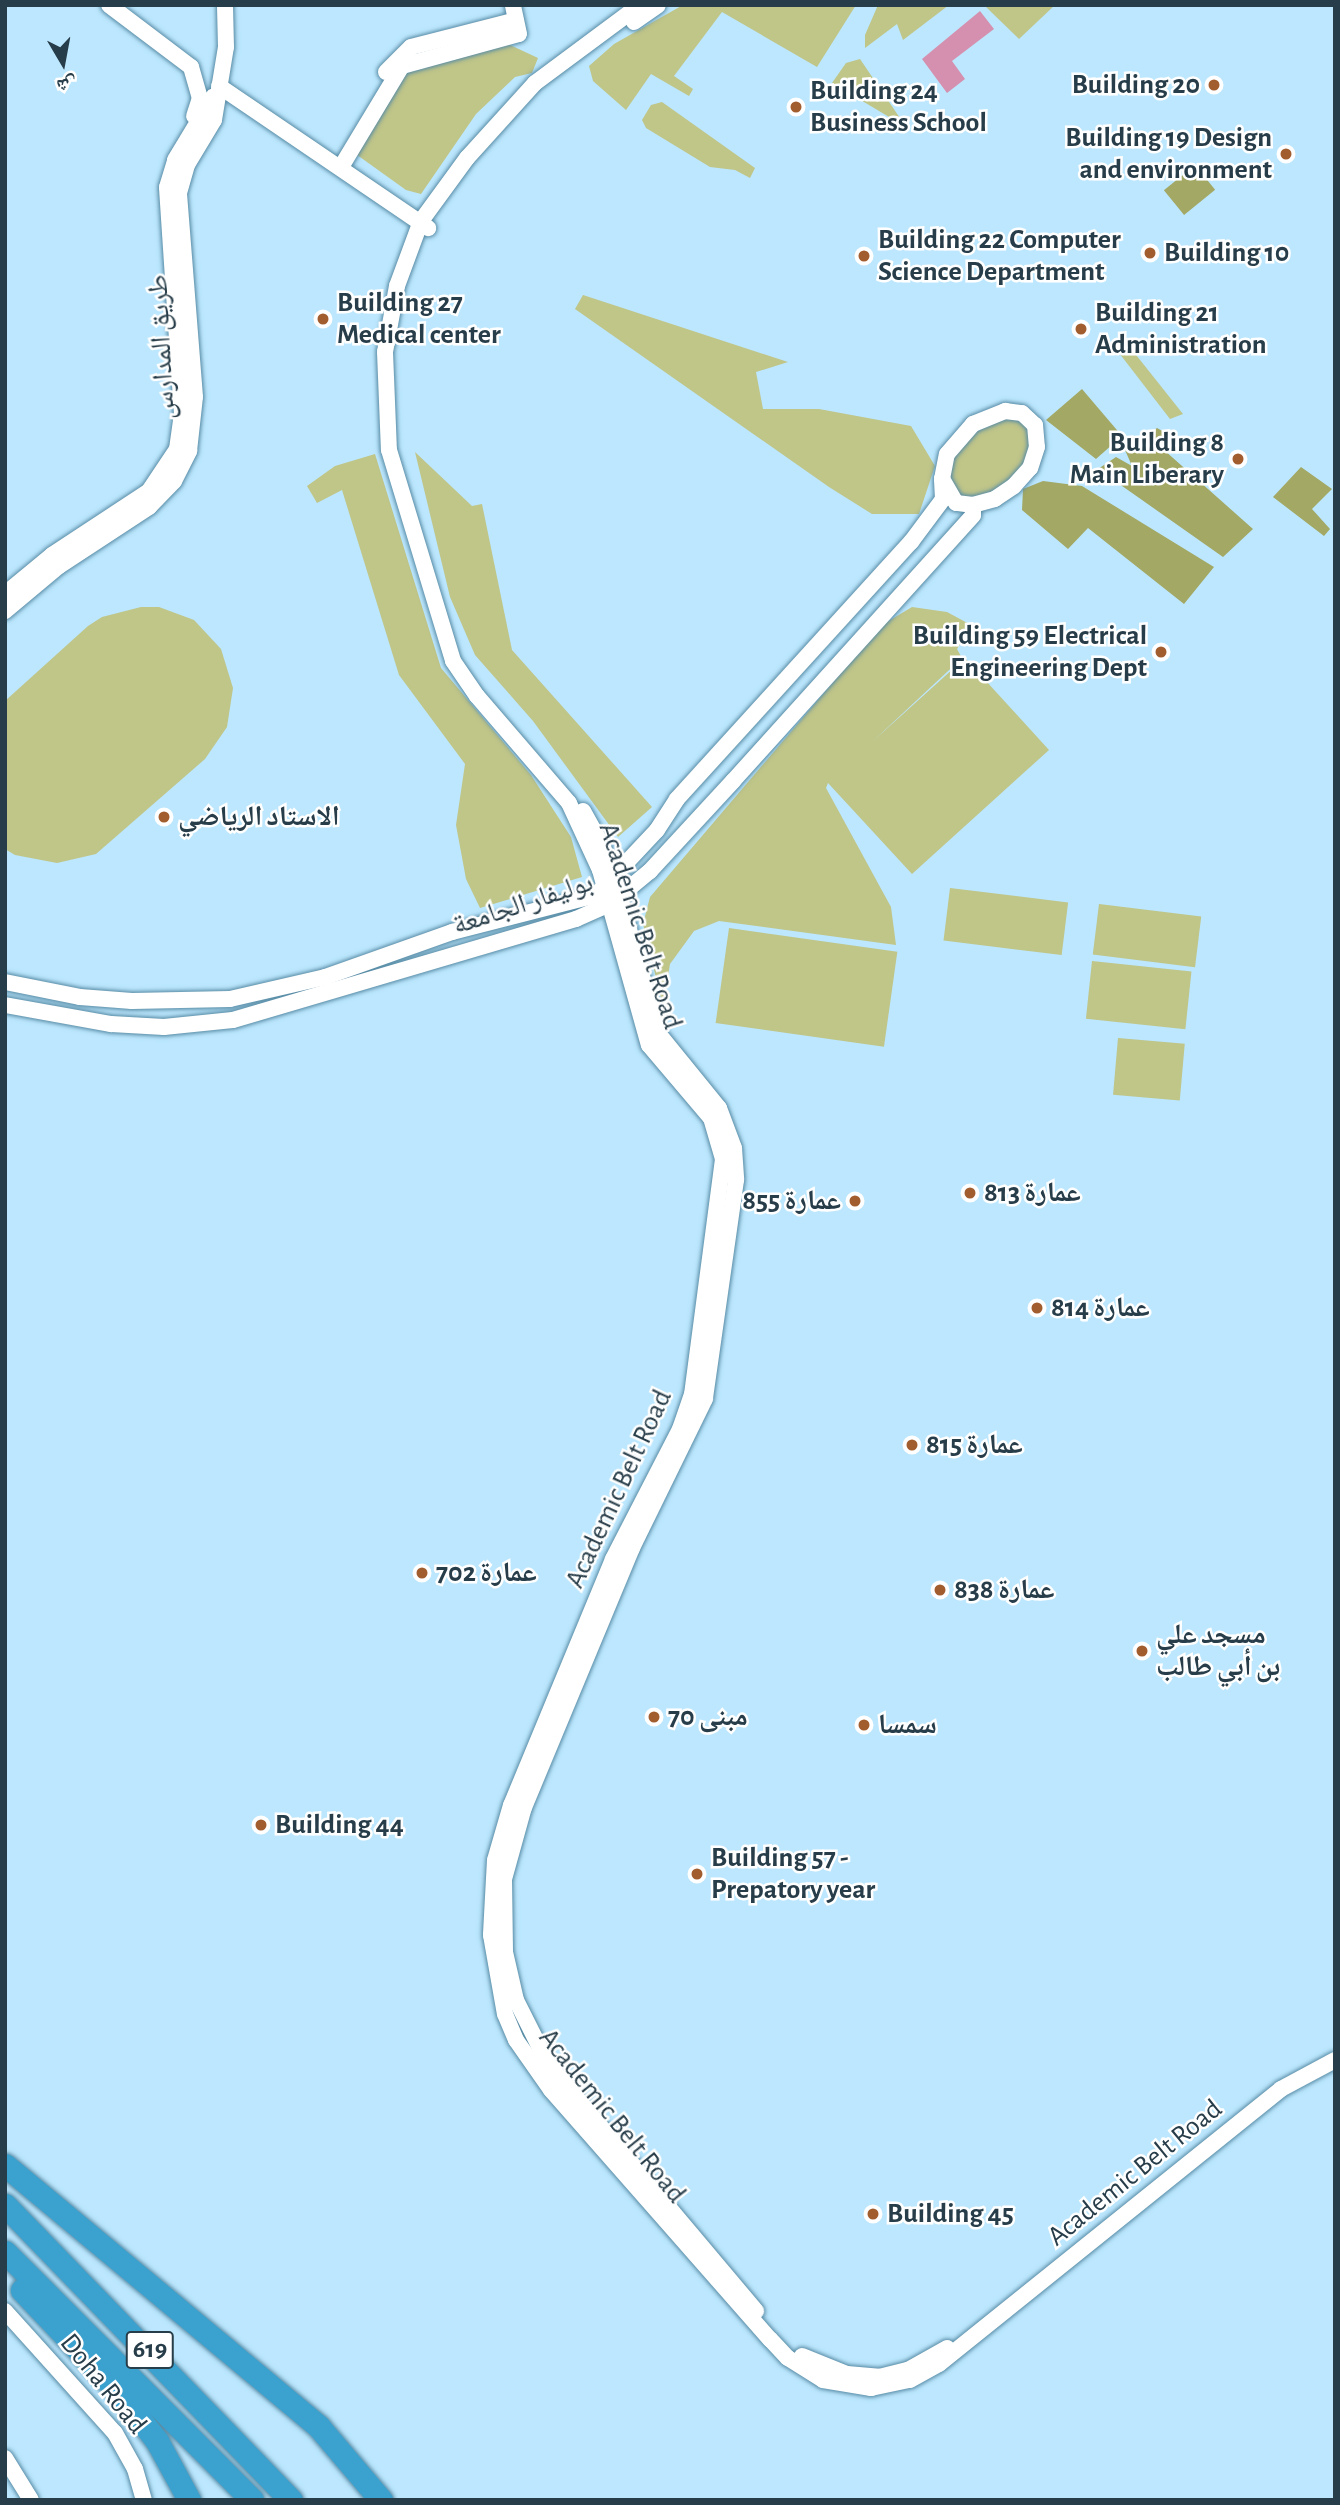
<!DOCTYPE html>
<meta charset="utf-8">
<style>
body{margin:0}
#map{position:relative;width:1340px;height:2505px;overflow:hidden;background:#bce7fe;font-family:"Alegreya Sans","Noto Naskh Arabic",sans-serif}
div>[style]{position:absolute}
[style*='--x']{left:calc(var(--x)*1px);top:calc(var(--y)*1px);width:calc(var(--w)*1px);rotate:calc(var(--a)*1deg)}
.green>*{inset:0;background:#c0c588;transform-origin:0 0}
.forest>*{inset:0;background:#a3a864;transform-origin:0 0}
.water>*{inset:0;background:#d490ae}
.roads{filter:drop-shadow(0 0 2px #578ba5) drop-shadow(0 0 2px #578ba5)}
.minor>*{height:16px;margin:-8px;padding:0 8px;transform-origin:8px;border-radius:8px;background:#fff}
.highway>*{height:23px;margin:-11.5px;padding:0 11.5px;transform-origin:11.5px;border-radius:11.5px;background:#3ba2d0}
.dots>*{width:19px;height:19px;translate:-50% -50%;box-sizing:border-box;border:4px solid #fff;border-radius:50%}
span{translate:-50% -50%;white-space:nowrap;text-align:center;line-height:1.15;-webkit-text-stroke:5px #fff;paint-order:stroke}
.shield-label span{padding:2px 5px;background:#fff;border:2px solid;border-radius:5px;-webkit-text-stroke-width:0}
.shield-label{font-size:26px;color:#273d49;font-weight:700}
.poi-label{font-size:28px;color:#273d49;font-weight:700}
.right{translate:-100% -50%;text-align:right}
.left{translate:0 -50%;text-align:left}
.street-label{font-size:28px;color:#273d49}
.frame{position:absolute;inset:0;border:7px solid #273d49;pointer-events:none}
.north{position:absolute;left:28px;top:28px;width:70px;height:70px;-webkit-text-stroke:5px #fff;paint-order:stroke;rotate:170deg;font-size:19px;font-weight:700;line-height:28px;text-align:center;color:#273d49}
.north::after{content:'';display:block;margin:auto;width:24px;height:32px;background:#273d49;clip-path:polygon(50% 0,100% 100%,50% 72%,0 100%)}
</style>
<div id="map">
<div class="green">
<div style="clip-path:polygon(683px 5px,856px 5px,817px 67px,722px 12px,674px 76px,693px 89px,689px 96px,651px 74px,626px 110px,593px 81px,589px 66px,614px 44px)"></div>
<div style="clip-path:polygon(878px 5px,949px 5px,903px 40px,897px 24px,865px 48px,865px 35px)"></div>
<div style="clip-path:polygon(984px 5px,1055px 5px,1019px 39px)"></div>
<div style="clip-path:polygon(504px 42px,538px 58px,532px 73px,515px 77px,476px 114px,421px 194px,406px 190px,353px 152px,403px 70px)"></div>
<div style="clip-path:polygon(860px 59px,906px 127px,832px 83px,846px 63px)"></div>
<div style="clip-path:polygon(662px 102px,755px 168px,750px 178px,735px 170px,710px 167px,646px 128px,642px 120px,651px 105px)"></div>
<div style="clip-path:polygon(583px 295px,788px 362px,756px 372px,763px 409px,819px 409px,911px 426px,935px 466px,919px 514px,872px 514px,829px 487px,575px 309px)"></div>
<div style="clip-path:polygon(1125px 341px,1183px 414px,1170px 419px,1116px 349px)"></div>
<div style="clip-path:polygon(1005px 418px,1017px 419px,1031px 431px,1028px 458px,1013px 481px,983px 499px,961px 498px,949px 477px,955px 454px,978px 431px)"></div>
<div style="clip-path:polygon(415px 452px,472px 506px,482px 504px,512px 650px,652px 807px,618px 837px,533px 721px,475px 655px,450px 597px)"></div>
<div style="clip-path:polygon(375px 454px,441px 668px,531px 775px,571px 837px,582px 877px,480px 908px,466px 879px,456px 825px,465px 764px,399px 675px,342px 490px,317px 503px,307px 486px,335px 466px)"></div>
<div style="clip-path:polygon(141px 607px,159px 607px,194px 620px,221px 649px,233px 688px,227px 727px,205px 759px,96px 854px,57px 863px,15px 855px,5px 849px,5px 701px,88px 626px,102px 617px)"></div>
<div style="clip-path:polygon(912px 607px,947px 612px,973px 626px,957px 649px,962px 658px,872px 742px,965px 658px,1049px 750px,912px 874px,828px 783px,826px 788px,891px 907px,896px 945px,719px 921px,694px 931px,670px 964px,663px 1007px,643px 924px,650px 897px,882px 625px)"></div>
<div style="left:950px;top:888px;width:119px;height:53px;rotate:7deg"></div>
<div style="left:1099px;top:904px;width:103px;height:51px;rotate:7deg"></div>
<div style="left:729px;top:928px;width:170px;height:96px;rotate:8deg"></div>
<div style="left:1092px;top:961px;width:100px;height:58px;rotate:6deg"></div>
<div style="left:1118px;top:1038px;width:67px;height:57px;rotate:5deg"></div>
</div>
<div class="forest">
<div style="left:1195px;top:165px;width:32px;height:40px;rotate:51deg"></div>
<div style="clip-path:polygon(1082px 389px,1122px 436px,1096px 459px,1046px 420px)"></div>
<div style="clip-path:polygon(1157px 428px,1173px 437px,1164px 450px,1253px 529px,1223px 557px,1098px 469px,1116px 457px,1132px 466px,1125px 450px)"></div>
<div style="clip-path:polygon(1301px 467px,1332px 489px,1312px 509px,1330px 529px,1324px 536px,1273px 497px)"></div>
<div style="clip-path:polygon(1043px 481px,1082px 486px,1214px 567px,1184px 604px,1088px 528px,1068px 549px,1022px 510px,1023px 489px)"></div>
</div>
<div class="water">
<div style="clip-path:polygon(980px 11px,994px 29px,952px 61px,965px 79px,947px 93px,922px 59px)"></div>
</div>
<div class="roads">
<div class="minor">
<div style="--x:109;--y:5;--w:103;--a:37.1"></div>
<div style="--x:191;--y:67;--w:32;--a:74"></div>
<div style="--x:200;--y:98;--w:19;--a:108"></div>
<div style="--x:640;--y:5;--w:131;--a:143.4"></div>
<div style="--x:535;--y:83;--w:101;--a:132.2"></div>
<div style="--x:467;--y:158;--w:78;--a:126.1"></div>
<div style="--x:421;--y:221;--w:69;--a:110.3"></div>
<div style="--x:397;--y:286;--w:67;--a:100.3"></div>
<div style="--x:385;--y:352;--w:98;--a:87.7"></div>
<div style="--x:389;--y:450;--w:220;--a:73.1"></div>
<div style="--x:453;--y:661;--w:42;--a:55.6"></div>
<div style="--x:477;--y:696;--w:141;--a:49.3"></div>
<div style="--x:569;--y:803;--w:74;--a:65.2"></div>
<div style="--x:600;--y:870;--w:182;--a:74.4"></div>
<div style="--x:649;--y:1045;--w:96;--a:49.7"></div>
<div style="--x:711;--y:1118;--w:43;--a:73.7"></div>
<div style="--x:723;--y:1159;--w:237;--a:97.5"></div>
<div style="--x:692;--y:1394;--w:37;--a:109"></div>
<div style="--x:680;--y:1429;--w:146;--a:117.3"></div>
<div style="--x:613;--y:1559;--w:266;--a:112.5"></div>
<div style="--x:511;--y:1805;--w:57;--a:106.2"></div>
<div style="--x:495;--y:1860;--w:75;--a:93.1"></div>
<div style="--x:491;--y:1935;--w:80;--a:80"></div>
<div style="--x:505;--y:2014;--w:28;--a:67"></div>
<div style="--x:516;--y:2040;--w:61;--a:55"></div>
<div style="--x:551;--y:2090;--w:332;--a:48.7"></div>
<div style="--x:770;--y:2339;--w:26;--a:47"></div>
<div style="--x:788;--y:2358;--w:41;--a:32.2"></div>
<div style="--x:823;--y:2380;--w:49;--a:9.5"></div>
<div style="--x:871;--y:2388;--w:40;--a:-12"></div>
<div style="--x:910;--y:2380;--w:33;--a:-29"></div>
<div style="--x:939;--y:2364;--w:439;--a:-38.8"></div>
<div style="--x:1281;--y:2089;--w:61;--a:-28.2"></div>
<div style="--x:634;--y:22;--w:29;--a:-35"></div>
<div style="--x:386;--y:72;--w:35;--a:-45"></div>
<div style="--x:411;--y:47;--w:108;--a:-14.4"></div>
<div style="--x:219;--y:86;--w:253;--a:34.2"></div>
<div style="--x:341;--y:167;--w:118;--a:-58.9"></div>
<div style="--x:402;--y:66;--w:121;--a:-15.3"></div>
<div style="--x:519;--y:34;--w:30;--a:-102"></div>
<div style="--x:1005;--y:411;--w:17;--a:7"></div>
<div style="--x:1022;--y:413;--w:18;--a:43"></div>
<div style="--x:1035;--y:425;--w:22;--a:85"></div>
<div style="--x:1037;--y:447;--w:22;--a:108"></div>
<div style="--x:1030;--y:468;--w:24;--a:132"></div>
<div style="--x:1014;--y:486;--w:23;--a:146"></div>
<div style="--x:995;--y:499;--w:23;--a:165"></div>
<div style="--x:973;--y:505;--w:17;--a:-173"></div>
<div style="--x:956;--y:503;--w:28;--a:-120"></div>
<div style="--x:942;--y:479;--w:25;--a:-79"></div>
<div style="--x:947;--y:454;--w:40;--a:-49"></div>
<div style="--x:973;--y:424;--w:35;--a:-22"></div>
<div style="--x:5;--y:594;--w:61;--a:-39.7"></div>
<div style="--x:52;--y:555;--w:116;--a:-33.4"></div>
<div style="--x:149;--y:491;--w:50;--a:-56.3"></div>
<div style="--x:177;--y:449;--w:35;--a:-82"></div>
<div style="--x:182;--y:414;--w:227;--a:-93.8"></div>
<div style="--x:167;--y:187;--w:28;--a:-73"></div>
<div style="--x:175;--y:160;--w:74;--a:-58.9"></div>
<div style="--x:5;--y:611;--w:70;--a:-39.8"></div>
<div style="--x:59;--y:566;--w:108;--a:-33.2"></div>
<div style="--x:149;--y:507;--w:36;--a:-46"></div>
<div style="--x:174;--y:481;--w:34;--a:-63"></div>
<div style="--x:189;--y:451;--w:54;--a:-83.7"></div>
<div style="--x:195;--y:397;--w:205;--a:-94.5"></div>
<div style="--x:179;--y:193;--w:29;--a:-74"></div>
<div style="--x:187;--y:165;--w:52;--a:-59"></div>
<div style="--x:214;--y:120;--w:74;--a:-80.7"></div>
<div style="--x:226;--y:47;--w:42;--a:-91.4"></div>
<div style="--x:583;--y:811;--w:41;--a:60.9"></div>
<div style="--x:603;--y:847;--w:53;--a:71.2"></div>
<div style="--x:620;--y:897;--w:141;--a:74.4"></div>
<div style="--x:658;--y:1033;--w:97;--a:50.9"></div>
<div style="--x:719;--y:1108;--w:43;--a:69.4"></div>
<div style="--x:734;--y:1148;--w:32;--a:86"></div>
<div style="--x:736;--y:1180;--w:221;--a:98.1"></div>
<div style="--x:705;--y:1399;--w:166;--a:116.1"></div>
<div style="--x:632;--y:1548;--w:281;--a:112.6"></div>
<div style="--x:524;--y:1807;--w:75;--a:105.5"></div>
<div style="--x:504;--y:1879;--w:73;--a:89.2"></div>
<div style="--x:505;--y:1952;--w:49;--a:77.1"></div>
<div style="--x:516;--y:2000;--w:72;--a:63.4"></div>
<div style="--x:548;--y:2064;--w:323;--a:49.9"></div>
<div style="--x:5;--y:982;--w:76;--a:11.3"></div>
<div style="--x:80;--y:997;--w:52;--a:4.4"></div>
<div style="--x:132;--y:1001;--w:98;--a:-1.2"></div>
<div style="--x:230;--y:999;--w:98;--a:-13"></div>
<div style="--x:325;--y:977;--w:135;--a:-19.5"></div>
<div style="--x:452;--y:932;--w:149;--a:-14.4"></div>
<div style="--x:596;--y:895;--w:89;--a:-46.8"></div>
<div style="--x:657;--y:830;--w:37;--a:-57"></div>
<div style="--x:677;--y:799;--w:348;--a:-47.7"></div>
<div style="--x:911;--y:542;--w:54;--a:-53.3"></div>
<div style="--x:943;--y:499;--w:20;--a:-93"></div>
<div style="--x:5;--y:1005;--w:108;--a:10.2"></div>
<div style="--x:111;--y:1024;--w:53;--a:3.2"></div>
<div style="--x:164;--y:1027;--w:69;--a:-5.8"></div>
<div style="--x:233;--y:1020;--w:358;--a:-16.4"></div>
<div style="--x:576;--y:919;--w:37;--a:-24"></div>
<div style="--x:610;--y:904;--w:52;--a:-39.5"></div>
<div style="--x:650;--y:871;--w:122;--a:-47.3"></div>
<div style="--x:733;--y:781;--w:358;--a:-47.9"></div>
<div style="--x:973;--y:515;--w:10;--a:-90"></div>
<div style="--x:5;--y:2311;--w:164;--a:48"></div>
<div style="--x:115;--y:2433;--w:41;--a:60.9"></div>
<div style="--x:135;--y:2469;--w:32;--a:74"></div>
<div style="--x:802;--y:2356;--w:48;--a:21.8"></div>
<div style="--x:847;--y:2374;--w:32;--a:5"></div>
<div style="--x:879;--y:2377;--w:30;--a:-14"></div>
<div style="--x:908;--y:2370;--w:45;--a:-29.4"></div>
<div style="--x:5;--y:2458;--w:49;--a:58.2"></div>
</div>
<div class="highway">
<div style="--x:5;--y:2165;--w:409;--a:39.8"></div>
<div style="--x:319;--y:2427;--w:96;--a:49.7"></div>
<div style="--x:5;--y:2205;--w:411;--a:45.9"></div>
<div style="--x:5;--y:2252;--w:350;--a:45.1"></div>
<div style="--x:22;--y:2290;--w:138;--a:46.5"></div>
<div style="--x:117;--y:2390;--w:65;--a:51.9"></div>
<div style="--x:157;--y:2441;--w:67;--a:61.5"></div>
</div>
</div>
<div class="dots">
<div style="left:1214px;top:85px;background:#a25d2f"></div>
<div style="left:796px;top:107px;background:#a25d2f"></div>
<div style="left:1286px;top:154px;background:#a25d2f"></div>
<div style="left:1150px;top:253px;background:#a25d2f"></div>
<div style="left:864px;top:256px;background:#a25d2f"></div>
<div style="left:323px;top:319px;background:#a25d2f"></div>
<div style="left:1081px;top:329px;background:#a25d2f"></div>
<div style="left:1238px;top:459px;background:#a25d2f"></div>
<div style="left:1161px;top:652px;background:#a25d2f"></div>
<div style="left:164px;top:817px;background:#a25d2f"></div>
<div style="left:970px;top:1193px;background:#a25d2f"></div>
<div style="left:855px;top:1201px;background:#a25d2f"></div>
<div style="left:1037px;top:1308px;background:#a25d2f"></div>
<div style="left:912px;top:1445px;background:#a25d2f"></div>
<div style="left:422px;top:1573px;background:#a25d2f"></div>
<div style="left:940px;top:1590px;background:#a25d2f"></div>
<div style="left:1142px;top:1651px;background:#a25d2f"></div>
<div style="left:654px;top:1717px;background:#a25d2f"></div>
<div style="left:864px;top:1725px;background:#a25d2f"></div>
<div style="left:261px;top:1825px;background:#a25d2f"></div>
<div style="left:697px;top:1874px;background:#a25d2f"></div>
<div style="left:873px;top:2214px;background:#a25d2f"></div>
</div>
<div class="shield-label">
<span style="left:150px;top:2350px">619</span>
</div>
<div class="poi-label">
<span class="right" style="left:1200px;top:85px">Building 20</span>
<span class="left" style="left:810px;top:107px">Building 24<br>Business School</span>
<span class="right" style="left:1272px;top:154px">Building 19 Design<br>and environment</span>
<span class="left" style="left:878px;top:256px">Building 22 Computer<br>Science Department</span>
<span class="left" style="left:1164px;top:253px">Building 10</span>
<span class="left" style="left:337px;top:319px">Building 27<br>Medical center</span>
<span class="left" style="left:1095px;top:329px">Building 21<br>Administration</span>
<span class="right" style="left:1224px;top:459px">Building 8<br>Main Liberary</span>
<span class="right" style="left:1147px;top:652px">Building 59 Electrical<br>Engineering Dept</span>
<span class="left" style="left:178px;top:817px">الاستاد الرياضي</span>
<span class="left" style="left:984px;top:1193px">عمارة 813</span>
<span class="right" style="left:841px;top:1201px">عمارة 855</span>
<span class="left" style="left:1051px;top:1308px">عمارة 814</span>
<span class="left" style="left:926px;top:1445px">عمارة 815</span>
<span class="left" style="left:436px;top:1573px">عمارة 702</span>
<span class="left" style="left:954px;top:1590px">عمارة 838</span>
<span class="left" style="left:1156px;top:1651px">مسجد علي<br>بن أبي طالب</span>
<span class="left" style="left:668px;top:1717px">مبنى 70</span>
<span class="left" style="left:878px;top:1725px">سمسا</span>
<span class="left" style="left:275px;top:1825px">Building 44</span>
<span class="left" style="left:711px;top:1874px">Building 57 -<br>Prepatory year</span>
<span class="left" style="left:887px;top:2214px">Building 45</span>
</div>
<div class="street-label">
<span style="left:162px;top:347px;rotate:-93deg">طريق المدارس</span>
<span style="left:523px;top:904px;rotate:-18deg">بوليفار الجامعة</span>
<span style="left:640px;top:926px;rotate:72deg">Academic Belt Road</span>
<span style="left:619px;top:1489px;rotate:-65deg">Academic Belt Road</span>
<span style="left:612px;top:2116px;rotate:51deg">Academic Belt Road</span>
<span style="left:1135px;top:2173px;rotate:-39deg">Academic Belt Road</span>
<span style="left:103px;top:2384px;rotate:51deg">Doha Road</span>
</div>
<div class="frame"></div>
<div class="north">ش</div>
</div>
